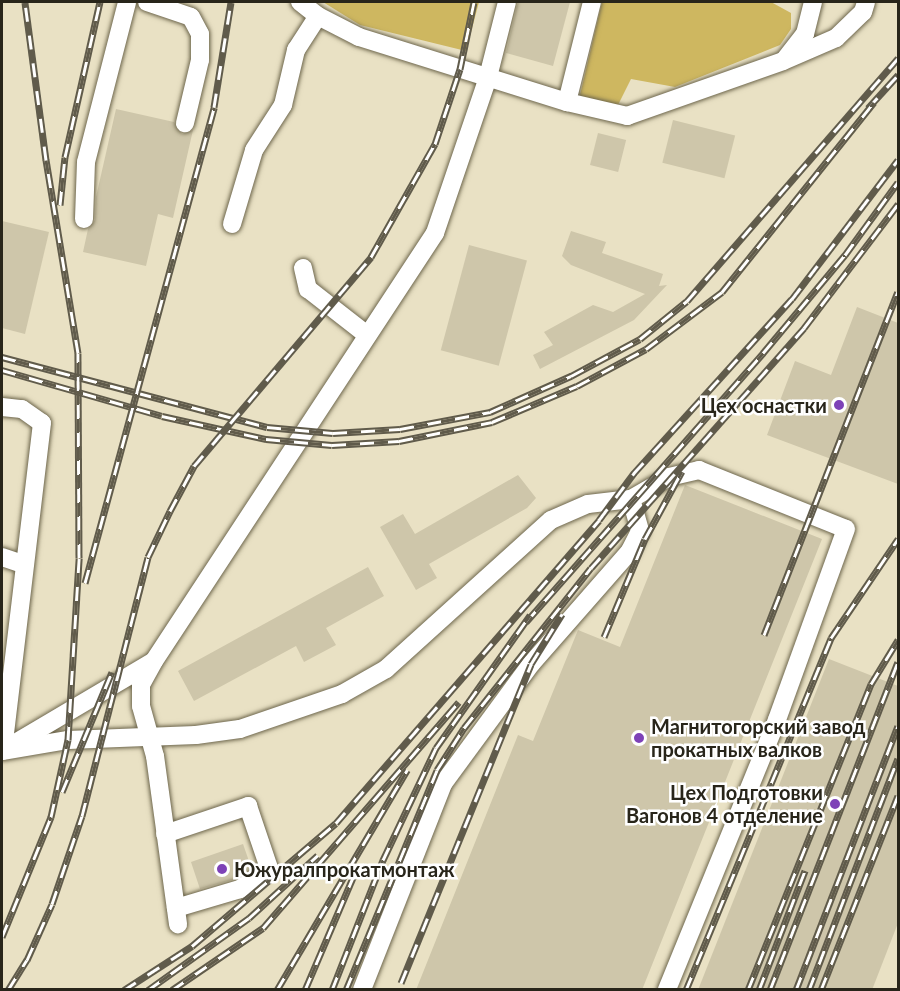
<!DOCTYPE html>
<meta charset="utf-8">
<style>
body{margin:0}
#map{position:relative;width:900px;height:991px;overflow:hidden;background:#e9e1c4;font-family:Lato,sans-serif}
div>[style]{position:absolute}
[style*='--x']{left:calc(var(--x)*1px);top:calc(var(--y)*1px);width:calc(var(--w)*1px);rotate:calc(var(--a)*1deg)}
.green>*{inset:0;background:#ceb760}
.building>*{inset:0;background:#cec6aa;transform-origin:0 0}
.roads{filter:drop-shadow(0 0 2px #6d664c) drop-shadow(0 0 2px #6d664c)}
.minor>*{height:18px;margin:-9px;padding:0 9px;transform-origin:9px;border-radius:9px;background:#fff}
.rail>*{height:7px;margin-top:-3.5px;transform-origin:0;background:repeating-linear-gradient(90deg,#fff 0 14px,#605b4b 0 28px);box-sizing:border-box;border-block:2px solid #605b4b}
.dots>*{width:16px;height:16px;translate:-50% -50%;box-sizing:border-box;border:3px solid #fff;border-radius:50%}
span{translate:-50% -50%;white-space:nowrap;text-align:center;line-height:1.15;-webkit-text-stroke:5px #fff;paint-order:stroke}
.poi-label{font-size:20px;color:#28251a;font-weight:700}
.right{translate:-100% -50%;text-align:right}
.left{translate:0 -50%;text-align:left}
.frame{position:absolute;inset:0;border:3px solid #28251a;pointer-events:none}
</style>
<div id="map">
<div class="green">
<div style="clip-path:polygon(323px 2px,479px 2px,466px 51px,360px 25px)"></div>
<div style="clip-path:polygon(602px 2px,771px 2px,791px 13px,791px 29px,780px 45px,675px 87px,631px 79px,617px 107px,588px 101px,580px 95px)"></div>
</div>
<div class="building">
<div style="clip-path:polygon(518px 2px,570px 2px,553px 66px,506px 53px)"></div>
<div style="clip-path:polygon(116px 109px,174px 122px,182px 134px,193px 130px,173px 218px,158px 214px,146px 266px,83px 252px,88px 229px,95px 220px,96px 197px)"></div>
<div style="left:673px;top:120px;width:64px;height:44px;rotate:14deg"></div>
<div style="left:598px;top:133px;width:29px;height:33px;rotate:14deg"></div>
<div style="clip-path:polygon(2px 221px,49px 232px,25px 334px,2px 328px)"></div>
<div style="clip-path:polygon(571px 231px,606px 242px,602px 253px,663px 274px,659px 286px,667px 285px,634px 320px,540px 369px,533px 355px,553px 345px,544px 332px,593px 305px,613px 312px,645px 294px,571px 265px,562px 256px)"></div>
<div style="left:469px;top:245px;width:60px;height:109px;rotate:15deg"></div>
<div style="clip-path:polygon(857px 307px,898px 323px,898px 484px,767px 435px,795px 361px,831px 375px)"></div>
<div style="clip-path:polygon(518px 475px,536px 498px,527px 508px,429px 564px,437px 578px,416px 590px,380px 527px,403px 514px,415px 534px)"></div>
<div style="clip-path:polygon(685px 485px,822px 539px,642px 990px,416px 990px,518px 735px,533px 741px,578px 630px,620px 647px)"></div>
<div style="clip-path:polygon(368px 567px,384px 596px,326px 628px,336px 645px,304px 662px,296px 646px,194px 701px,178px 671px)"></div>
<div style="clip-path:polygon(829px 659px,898px 686px,898px 923px,872px 990px,698px 990px)"></div>
<div style="clip-path:polygon(243px 844px,251px 867px,235px 879px,200px 889px,191px 862px)"></div>
</div>
<div class="roads">
<div class="minor">
<div style="--x:147;--y:2;--w:46;--a:18.8"></div>
<div style="--x:191;--y:17;--w:19;--a:62"></div>
<div style="--x:200;--y:34;--w:26;--a:90"></div>
<div style="--x:200;--y:60;--w:65;--a:103.4"></div>
<div style="--x:300;--y:2;--w:23;--a:38"></div>
<div style="--x:318;--y:16;--w:46;--a:27.1"></div>
<div style="--x:359;--y:37;--w:218;--a:17.4"></div>
<div style="--x:567;--y:102;--w:62;--a:13.1"></div>
<div style="--x:627;--y:116;--w:165;--a:-19.4"></div>
<div style="--x:783;--y:61;--w:58;--a:-23.5"></div>
<div style="--x:836;--y:38;--w:37;--a:-44"></div>
<div style="--x:863;--y:12;--w:10;--a:-73"></div>
<div style="--x:786;--y:58;--w:31;--a:-52"></div>
<div style="--x:805;--y:34;--w:33;--a:-76"></div>
<div style="--x:567;--y:102;--w:103;--a:-76"></div>
<div style="--x:84;--y:219;--w:57;--a:-88"></div>
<div style="--x:86;--y:162;--w:165;--a:-75.6"></div>
<div style="--x:232;--y:224;--w:77;--a:-73.4"></div>
<div style="--x:254;--y:150;--w:54;--a:-57.2"></div>
<div style="--x:283;--y:105;--w:57;--a:-76.7"></div>
<div style="--x:296;--y:50;--w:40;--a:-57.1"></div>
<div style="--x:303;--y:268;--w:22;--a:77"></div>
<div style="--x:308;--y:289;--w:75;--a:37.9"></div>
<div style="--x:2;--y:407;--w:20;--a:6"></div>
<div style="--x:22;--y:409;--w:24;--a:35"></div>
<div style="--x:42;--y:423;--w:330;--a:96.8"></div>
<div style="--x:631;--y:499;--w:44;--a:-30.1"></div>
<div style="--x:669;--y:477;--w:31;--a:-13"></div>
<div style="--x:699;--y:470;--w:158;--a:21.9"></div>
<div style="--x:846;--y:529;--w:203;--a:109.9"></div>
<div style="--x:777;--y:720;--w:292;--a:112.2"></div>
<div style="--x:2;--y:557;--w:21;--a:19"></div>
<div style="--x:153;--y:663;--w:25;--a:119"></div>
<div style="--x:141;--y:685;--w:21;--a:90"></div>
<div style="--x:141;--y:706;--w:52;--a:74.4"></div>
<div style="--x:155;--y:756;--w:170;--a:82.2"></div>
<div style="--x:12;--y:745;--w:165;--a:-30.6"></div>
<div style="--x:154;--y:661;--w:512;--a:-56.71"></div>
<div style="--x:435;--y:233;--w:165;--a:-71.2"></div>
<div style="--x:488;--y:77;--w:77;--a:-75.8"></div>
<div style="--x:2;--y:751;--w:67;--a:-9.5"></div>
<div style="--x:68;--y:740;--w:128;--a:-2.2"></div>
<div style="--x:196;--y:735;--w:44;--a:-7.8"></div>
<div style="--x:240;--y:729;--w:108;--a:-18.9"></div>
<div style="--x:342;--y:694;--w:51;--a:-29.6"></div>
<div style="--x:386;--y:669;--w:222;--a:-42.1"></div>
<div style="--x:551;--y:520;--w:40;--a:-23.4"></div>
<div style="--x:588;--y:504;--w:43;--a:-6.6"></div>
<div style="--x:631;--y:499;--w:33;--a:74"></div>
<div style="--x:640;--y:531;--w:22;--a:117"></div>
<div style="--x:630;--y:551;--w:150;--a:131.2"></div>
<div style="--x:531;--y:664;--w:149;--a:126.3"></div>
<div style="--x:443;--y:784;--w:221;--a:111.5"></div>
<div style="--x:165;--y:834;--w:88;--a:-18.6"></div>
<div style="--x:248;--y:806;--w:65;--a:71.3"></div>
<div style="--x:269;--y:868;--w:36;--a:144"></div>
<div style="--x:240;--y:889;--w:67;--a:163.5"></div>
</div>
</div>
<div class="rail">
<div style="--x:868;--y:108;--w:45;--a:-47.7"></div>
<div style="--x:60;--y:205;--w:48;--a:-84.1"></div>
<div style="--x:65;--y:157;--w:159;--a:-77.3"></div>
<div style="--x:2;--y:357;--w:274;--a:14.8"></div>
<div style="--x:267;--y:427;--w:66;--a:5.2"></div>
<div style="--x:333;--y:433;--w:67;--a:-3.4"></div>
<div style="--x:400;--y:429;--w:92;--a:-10.7"></div>
<div style="--x:490;--y:412;--w:89;--a:-24"></div>
<div style="--x:571;--y:376;--w:78;--a:-28.2"></div>
<div style="--x:640;--y:339;--w:60;--a:-39"></div>
<div style="--x:687;--y:301;--w:322;--a:-49"></div>
<div style="--x:2;--y:370;--w:166;--a:16"></div>
<div style="--x:162;--y:416;--w:107;--a:12.5"></div>
<div style="--x:266;--y:439;--w:66;--a:5.2"></div>
<div style="--x:332;--y:445;--w:67;--a:-3.4"></div>
<div style="--x:399;--y:441;--w:95;--a:-11.5"></div>
<div style="--x:492;--y:422;--w:92;--a:-23"></div>
<div style="--x:577;--y:386;--w:78;--a:-28.2"></div>
<div style="--x:646;--y:349;--w:95;--a:-36.9"></div>
<div style="--x:722;--y:292;--w:243;--a:-51.3"></div>
<div style="--x:85;--y:583;--w:493;--a:-74.8"></div>
<div style="--x:214;--y:107;--w:106;--a:-80.8"></div>
<div style="--x:526;--y:622;--w:359;--a:-48.6"></div>
<div style="--x:763;--y:353;--w:128;--a:-50.1"></div>
<div style="--x:845;--y:255;--w:90;--a:-54"></div>
<div style="--x:764;--y:635;--w:368;--a:-68.7"></div>
<div style="--x:604;--y:637;--w:106;--a:-67.3"></div>
<div style="--x:645;--y:539;--w:77;--a:-61.4"></div>
<div style="--x:62;--y:792;--w:130;--a:-67.4"></div>
<div style="--x:2;--y:937;--w:130;--a:-67.8"></div>
<div style="--x:51;--y:817;--w:79;--a:-77.6"></div>
<div style="--x:68;--y:740;--w:182;--a:-86.5"></div>
<div style="--x:79;--y:558;--w:205;--a:-90.3"></div>
<div style="--x:78;--y:353;--w:196;--a:-99.4"></div>
<div style="--x:46;--y:160;--w:159;--a:-97.6"></div>
<div style="--x:401;--y:983;--w:344;--a:-67.8"></div>
<div style="--x:531;--y:664;--w:59;--a:-58.2"></div>
<div style="--x:8;--y:990;--w:36;--a:-58"></div>
<div style="--x:27;--y:960;--w:61;--a:-65.9"></div>
<div style="--x:52;--y:904;--w:93;--a:-71.2"></div>
<div style="--x:82;--y:816;--w:267;--a:-75.7"></div>
<div style="--x:148;--y:557;--w:51;--a:-64.4"></div>
<div style="--x:170;--y:511;--w:51;--a:-61.9"></div>
<div style="--x:194;--y:466;--w:274;--a:-49.7"></div>
<div style="--x:371;--y:257;--w:130;--a:-60.5"></div>
<div style="--x:435;--y:144;--w:79;--a:-71.6"></div>
<div style="--x:460;--y:69;--w:68;--a:-78.2"></div>
<div style="--x:124;--y:990;--w:81;--a:-32.9"></div>
<div style="--x:192;--y:946;--w:189;--a:-40.5"></div>
<div style="--x:336;--y:823;--w:401;--a:-49"></div>
<div style="--x:599;--y:520;--w:59;--a:-53.3"></div>
<div style="--x:634;--y:473;--w:235;--a:-47.8"></div>
<div style="--x:792;--y:299;--w:175;--a:-52.7"></div>
<div style="--x:148;--y:990;--w:124;--a:-35.5"></div>
<div style="--x:249;--y:918;--w:93;--a:-42.4"></div>
<div style="--x:172;--y:990;--w:110;--a:-34.3"></div>
<div style="--x:263;--y:928;--w:299;--a:-49.1"></div>
<div style="--x:277;--y:990;--w:256;--a:-59.4"></div>
<div style="--x:305;--y:990;--w:135;--a:-66.9"></div>
<div style="--x:332;--y:990;--w:140;--a:-68.6"></div>
<div style="--x:383;--y:860;--w:124;--a:-64.7"></div>
<div style="--x:436;--y:748;--w:163;--a:-54.7"></div>
<div style="--x:346;--y:990;--w:238;--a:-67.5"></div>
<div style="--x:437;--y:770;--w:50;--a:-57.3"></div>
<div style="--x:464;--y:728;--w:204;--a:-51.6"></div>
<div style="--x:591;--y:568;--w:321;--a:-48.4"></div>
<div style="--x:804;--y:328;--w:156;--a:-52.8"></div>
<div style="--x:686;--y:990;--w:381;--a:-67.6"></div>
<div style="--x:831;--y:638;--w:120;--a:-55.9"></div>
<div style="--x:748;--y:990;--w:330;--a:-68.1"></div>
<div style="--x:871;--y:684;--w:52;--a:-58.5"></div>
<div style="--x:759;--y:990;--w:128;--a:-68.9"></div>
<div style="--x:770;--y:990;--w:352;--a:-68.7"></div>
<div style="--x:796;--y:990;--w:283;--a:-68.9"></div>
<div style="--x:809;--y:990;--w:248;--a:-69"></div>
<div style="--x:821;--y:990;--w:209;--a:-68.4"></div>
</div>
<div class="dots">
<div style="left:839px;top:405px;background:#7e42b7"></div>
<div style="left:639px;top:738px;background:#7e42b7"></div>
<div style="left:835px;top:804px;background:#7e42b7"></div>
<div style="left:222px;top:869px;background:#7e42b7"></div>
</div>
<div class="poi-label">
<span class="right" style="left:827px;top:405px">Цех оснастки</span>
<span class="left" style="left:651px;top:738px">Магнитогорский завод<br>прокатных валков</span>
<span class="right" style="left:823px;top:804px">Цех Подготовки<br>Вагонов 4 отделение</span>
<span class="left" style="left:234px;top:869px">Южуралпрокатмонтаж</span>
</div>
<div class="frame"></div>
</div>
